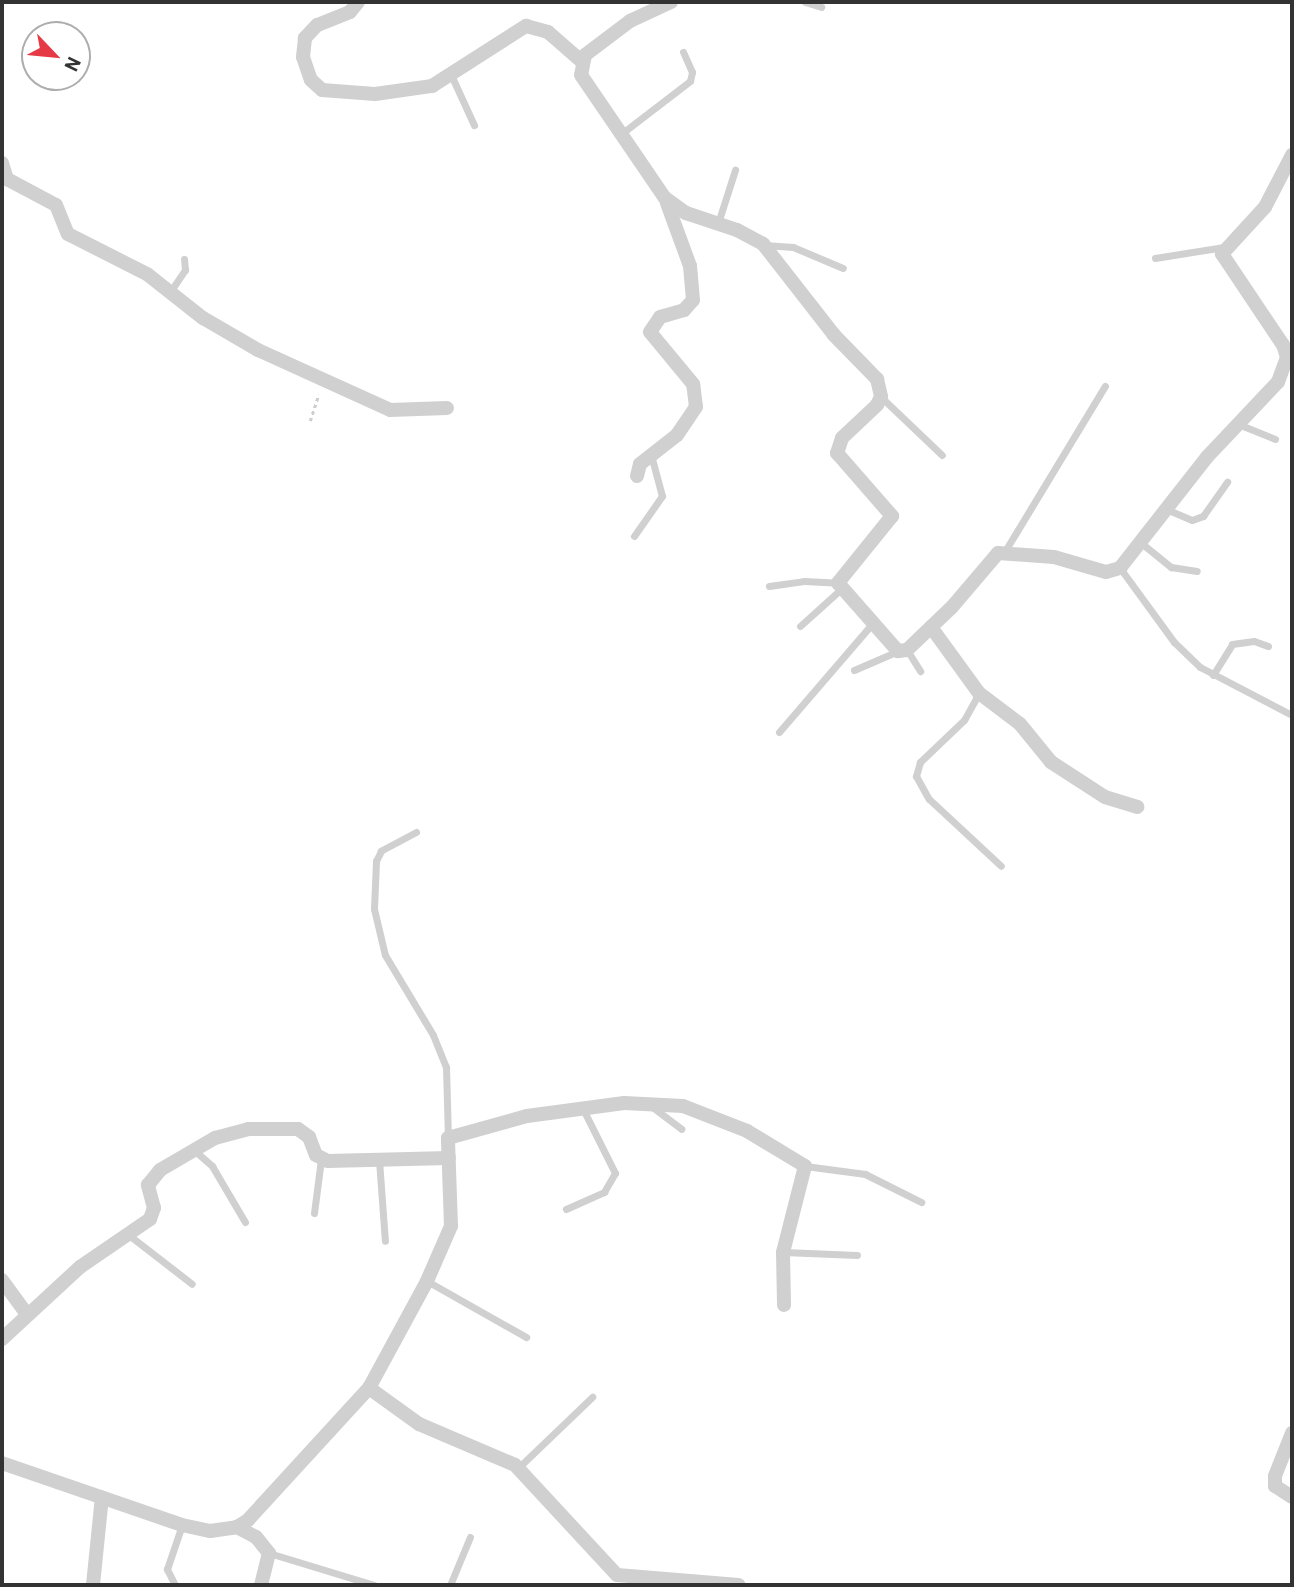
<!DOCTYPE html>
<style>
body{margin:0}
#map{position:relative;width:1294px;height:1587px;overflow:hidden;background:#fff;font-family:Barlow,sans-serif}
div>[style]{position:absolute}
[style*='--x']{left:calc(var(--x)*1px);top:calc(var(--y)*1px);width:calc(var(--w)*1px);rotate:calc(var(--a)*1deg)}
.path>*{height:2.5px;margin-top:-1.25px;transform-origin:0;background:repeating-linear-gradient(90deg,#cdcdcd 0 3.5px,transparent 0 7px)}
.service>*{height:7px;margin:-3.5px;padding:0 3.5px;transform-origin:3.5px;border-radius:3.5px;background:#d0d0d0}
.minor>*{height:14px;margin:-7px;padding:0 7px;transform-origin:7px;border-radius:7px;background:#d0d0d0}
span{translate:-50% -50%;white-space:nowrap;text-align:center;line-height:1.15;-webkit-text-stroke:7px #fff;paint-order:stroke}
.frame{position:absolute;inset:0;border:4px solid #333;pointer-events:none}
.north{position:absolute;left:21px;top:21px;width:70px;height:70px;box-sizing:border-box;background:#fff;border:2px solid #adadad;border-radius:50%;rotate:116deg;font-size:19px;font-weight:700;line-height:28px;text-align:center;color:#333}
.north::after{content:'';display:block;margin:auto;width:24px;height:32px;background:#e63946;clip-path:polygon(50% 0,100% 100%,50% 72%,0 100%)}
</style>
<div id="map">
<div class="path">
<div style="--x:310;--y:421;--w:28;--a:-72"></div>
</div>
<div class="service">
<div style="--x:805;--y:2;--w:17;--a:17"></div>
<div style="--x:452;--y:77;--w:53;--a:65.4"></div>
<div style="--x:621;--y:134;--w:87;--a:-37.5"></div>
<div style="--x:690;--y:81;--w:9;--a:-77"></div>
<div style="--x:692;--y:72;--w:22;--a:-114"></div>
<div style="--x:718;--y:223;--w:56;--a:-72.2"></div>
<div style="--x:764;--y:245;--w:29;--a:4"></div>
<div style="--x:793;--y:247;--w:54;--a:22.8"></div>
<div style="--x:1155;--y:258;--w:70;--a:-9.1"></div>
<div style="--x:170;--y:292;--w:27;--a:-56"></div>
<div style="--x:185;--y:270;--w:11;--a:-95"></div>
<div style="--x:881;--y:397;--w:84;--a:43.6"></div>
<div style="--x:1238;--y:424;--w:40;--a:22"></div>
<div style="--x:1166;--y:509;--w:28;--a:23"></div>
<div style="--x:1192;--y:520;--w:12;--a:-20"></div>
<div style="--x:1203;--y:516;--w:42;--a:-54.8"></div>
<div style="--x:634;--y:536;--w:49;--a:-55"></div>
<div style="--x:662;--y:496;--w:42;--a:-105"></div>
<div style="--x:1140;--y:542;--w:40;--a:39"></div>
<div style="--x:1171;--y:567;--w:26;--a:9"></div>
<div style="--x:1005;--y:551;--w:193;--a:-58.8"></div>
<div style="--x:1120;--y:568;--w:92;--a:53.9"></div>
<div style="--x:1174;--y:642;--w:36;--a:44"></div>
<div style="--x:1200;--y:667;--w:104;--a:27.6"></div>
<div style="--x:769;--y:586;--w:35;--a:-8"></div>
<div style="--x:804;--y:581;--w:34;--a:3"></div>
<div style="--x:800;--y:626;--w:54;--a:-42"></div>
<div style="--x:907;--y:650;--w:25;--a:58"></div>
<div style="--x:854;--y:670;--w:48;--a:-23.4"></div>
<div style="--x:1213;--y:675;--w:36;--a:-58"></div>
<div style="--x:1232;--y:644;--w:22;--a:-8"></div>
<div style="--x:1254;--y:641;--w:15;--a:20"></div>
<div style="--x:979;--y:693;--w:31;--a:119"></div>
<div style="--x:964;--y:720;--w:61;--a:136.3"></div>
<div style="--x:920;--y:762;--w:15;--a:106"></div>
<div style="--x:916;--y:776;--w:26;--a:61"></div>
<div style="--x:929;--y:799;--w:98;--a:42.9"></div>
<div style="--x:779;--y:732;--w:141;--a:-49.3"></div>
<div style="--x:416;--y:832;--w:40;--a:152"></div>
<div style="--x:381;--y:851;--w:11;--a:117"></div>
<div style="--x:376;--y:861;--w:48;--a:92.4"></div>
<div style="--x:374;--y:909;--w:47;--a:76.6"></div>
<div style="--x:385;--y:955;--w:93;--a:59"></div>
<div style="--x:433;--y:1035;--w:35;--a:68"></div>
<div style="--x:446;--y:1067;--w:71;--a:88.4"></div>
<div style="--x:651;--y:1106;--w:38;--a:37"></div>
<div style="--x:195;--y:1151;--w:23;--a:41"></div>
<div style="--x:212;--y:1166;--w:65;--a:59.5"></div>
<div style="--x:379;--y:1160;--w:81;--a:85.8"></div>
<div style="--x:805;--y:1166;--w:61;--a:7.6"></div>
<div style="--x:865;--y:1174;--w:63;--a:26.6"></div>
<div style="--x:566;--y:1209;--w:42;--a:-24.1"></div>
<div style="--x:604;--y:1192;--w:22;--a:-60"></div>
<div style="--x:615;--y:1173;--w:72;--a:-116.6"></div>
<div style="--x:314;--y:1213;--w:54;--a:-82.6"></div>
<div style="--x:130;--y:1236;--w:78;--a:37.7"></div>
<div style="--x:783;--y:1252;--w:74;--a:2.3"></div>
<div style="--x:427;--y:1281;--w:114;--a:29.5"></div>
<div style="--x:518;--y:1468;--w:103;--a:-43.8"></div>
<div style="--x:269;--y:1553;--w:110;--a:16.9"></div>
<div style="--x:175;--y:1585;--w:18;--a:-117"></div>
<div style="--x:167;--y:1569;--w:46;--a:-71.2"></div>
<div style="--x:450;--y:1585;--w:52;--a:-67.4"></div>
</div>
<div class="minor">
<div style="--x:358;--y:2;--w:13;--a:129"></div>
<div style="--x:350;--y:12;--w:35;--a:158"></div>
<div style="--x:317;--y:25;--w:18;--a:133"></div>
<div style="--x:305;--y:38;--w:19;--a:96"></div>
<div style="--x:303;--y:57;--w:24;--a:71"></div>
<div style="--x:311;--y:80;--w:15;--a:42"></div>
<div style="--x:322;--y:90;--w:53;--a:4.3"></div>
<div style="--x:375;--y:94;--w:58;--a:-8"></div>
<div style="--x:432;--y:86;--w:112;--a:-32.6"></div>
<div style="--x:526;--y:26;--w:23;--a:15"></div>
<div style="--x:548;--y:32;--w:43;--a:41.2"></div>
<div style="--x:671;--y:2;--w:45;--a:155.1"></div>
<div style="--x:630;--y:21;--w:56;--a:142.9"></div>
<div style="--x:585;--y:55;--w:20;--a:101"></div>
<div style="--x:581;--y:75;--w:149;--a:55.7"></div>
<div style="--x:665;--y:198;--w:26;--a:36"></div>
<div style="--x:686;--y:213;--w:54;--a:18.4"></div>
<div style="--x:737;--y:230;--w:30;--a:28"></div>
<div style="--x:763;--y:244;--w:115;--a:52"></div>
<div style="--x:834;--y:335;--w:62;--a:45.7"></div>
<div style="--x:877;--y:379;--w:18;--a:77"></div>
<div style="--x:881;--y:397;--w:9;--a:117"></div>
<div style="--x:877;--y:405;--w:48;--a:136.7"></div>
<div style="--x:842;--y:438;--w:16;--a:108"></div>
<div style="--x:837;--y:453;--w:84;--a:48.9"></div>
<div style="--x:892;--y:516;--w:86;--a:128.9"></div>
<div style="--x:838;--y:583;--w:91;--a:48.6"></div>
<div style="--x:898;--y:651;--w:9;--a:-6"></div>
<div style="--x:907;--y:650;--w:62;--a:-43.7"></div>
<div style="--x:952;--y:607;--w:71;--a:-49.6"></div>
<div style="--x:998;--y:553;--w:56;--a:4.1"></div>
<div style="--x:1054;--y:557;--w:54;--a:16.1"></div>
<div style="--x:1106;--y:572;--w:15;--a:-16"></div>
<div style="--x:1120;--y:568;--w:141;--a:-51.9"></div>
<div style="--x:1207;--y:457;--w:103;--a:-46.6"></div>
<div style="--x:1278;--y:382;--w:27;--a:-70"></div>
<div style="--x:1287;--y:357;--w:13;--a:-108"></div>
<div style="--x:1283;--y:345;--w:110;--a:-123.8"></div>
<div style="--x:1222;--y:254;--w:64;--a:-47.5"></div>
<div style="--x:1265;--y:207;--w:59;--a:-62.6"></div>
<div style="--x:2;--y:163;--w:17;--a:73"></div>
<div style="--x:7;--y:179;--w:55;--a:28"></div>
<div style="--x:56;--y:205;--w:31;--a:68"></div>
<div style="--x:68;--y:234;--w:89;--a:26.9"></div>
<div style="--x:147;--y:274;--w:71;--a:38.2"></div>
<div style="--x:203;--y:318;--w:64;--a:30.2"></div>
<div style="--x:258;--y:350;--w:145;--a:24.4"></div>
<div style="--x:390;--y:410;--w:57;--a:-2"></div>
<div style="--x:637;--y:476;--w:12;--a:-76"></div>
<div style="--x:640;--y:464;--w:47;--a:-38.1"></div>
<div style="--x:677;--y:435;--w:34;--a:-56"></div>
<div style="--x:696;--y:407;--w:23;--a:-97"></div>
<div style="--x:693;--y:384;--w:67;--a:-129.6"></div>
<div style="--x:650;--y:332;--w:18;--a:-56"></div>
<div style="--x:660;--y:317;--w:25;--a:-16"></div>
<div style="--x:684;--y:310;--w:13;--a:-48"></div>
<div style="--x:693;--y:300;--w:34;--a:-95"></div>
<div style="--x:690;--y:266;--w:67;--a:-110.1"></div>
<div style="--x:931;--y:627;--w:82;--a:54"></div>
<div style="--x:979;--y:693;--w:51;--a:37.1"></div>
<div style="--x:1020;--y:724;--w:49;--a:50.8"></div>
<div style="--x:1051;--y:762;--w:64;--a:32.9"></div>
<div style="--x:1105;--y:797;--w:34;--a:17"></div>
<div style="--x:2;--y:1280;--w:41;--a:54"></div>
<div style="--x:2;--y:1339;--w:106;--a:-42.7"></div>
<div style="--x:80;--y:1267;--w:85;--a:-34.4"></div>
<div style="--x:150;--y:1219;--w:12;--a:-70"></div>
<div style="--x:154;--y:1208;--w:24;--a:-105"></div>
<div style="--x:148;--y:1185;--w:19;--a:-51"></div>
<div style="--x:160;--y:1170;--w:64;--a:-30.2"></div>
<div style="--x:215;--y:1138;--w:34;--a:-15"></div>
<div style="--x:248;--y:1129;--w:50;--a:0"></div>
<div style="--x:298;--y:1129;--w:14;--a:36"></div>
<div style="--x:309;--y:1137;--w:19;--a:69"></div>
<div style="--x:316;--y:1155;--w:13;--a:27"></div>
<div style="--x:328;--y:1161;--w:121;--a:-1.4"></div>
<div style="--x:369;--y:1388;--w:62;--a:35.8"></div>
<div style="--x:419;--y:1424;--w:104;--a:23.1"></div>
<div style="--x:515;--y:1465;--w:150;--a:47.2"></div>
<div style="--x:617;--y:1575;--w:122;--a:4.7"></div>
<div style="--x:1292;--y:1433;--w:46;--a:111.6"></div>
<div style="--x:1275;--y:1476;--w:10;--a:90"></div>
<div style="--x:1275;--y:1486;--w:20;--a:33"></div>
<div style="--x:2;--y:1463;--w:190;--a:19"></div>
<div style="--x:182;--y:1525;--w:29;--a:12"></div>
<div style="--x:210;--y:1531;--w:27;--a:-8"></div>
<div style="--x:237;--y:1527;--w:13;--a:-32"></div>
<div style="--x:248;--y:1520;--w:179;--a:-47.5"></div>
<div style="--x:369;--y:1388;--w:122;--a:-61.5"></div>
<div style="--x:427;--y:1281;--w:60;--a:-66.4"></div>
<div style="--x:451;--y:1226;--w:88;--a:-92"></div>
<div style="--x:448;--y:1138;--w:82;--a:-15.6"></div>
<div style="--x:527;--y:1116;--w:98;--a:-7.6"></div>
<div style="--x:624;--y:1103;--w:59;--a:2.9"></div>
<div style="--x:683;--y:1106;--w:69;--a:21.3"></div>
<div style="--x:747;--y:1131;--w:68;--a:31.1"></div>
<div style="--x:805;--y:1166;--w:89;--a:104.3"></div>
<div style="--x:783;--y:1252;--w:53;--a:88.9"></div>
<div style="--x:237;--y:1527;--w:21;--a:28"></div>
<div style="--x:256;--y:1537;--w:21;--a:51"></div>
<div style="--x:269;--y:1553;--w:33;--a:104"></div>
<div style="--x:93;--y:1585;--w:88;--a:-84.2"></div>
</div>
<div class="frame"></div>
<div class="north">N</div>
</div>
